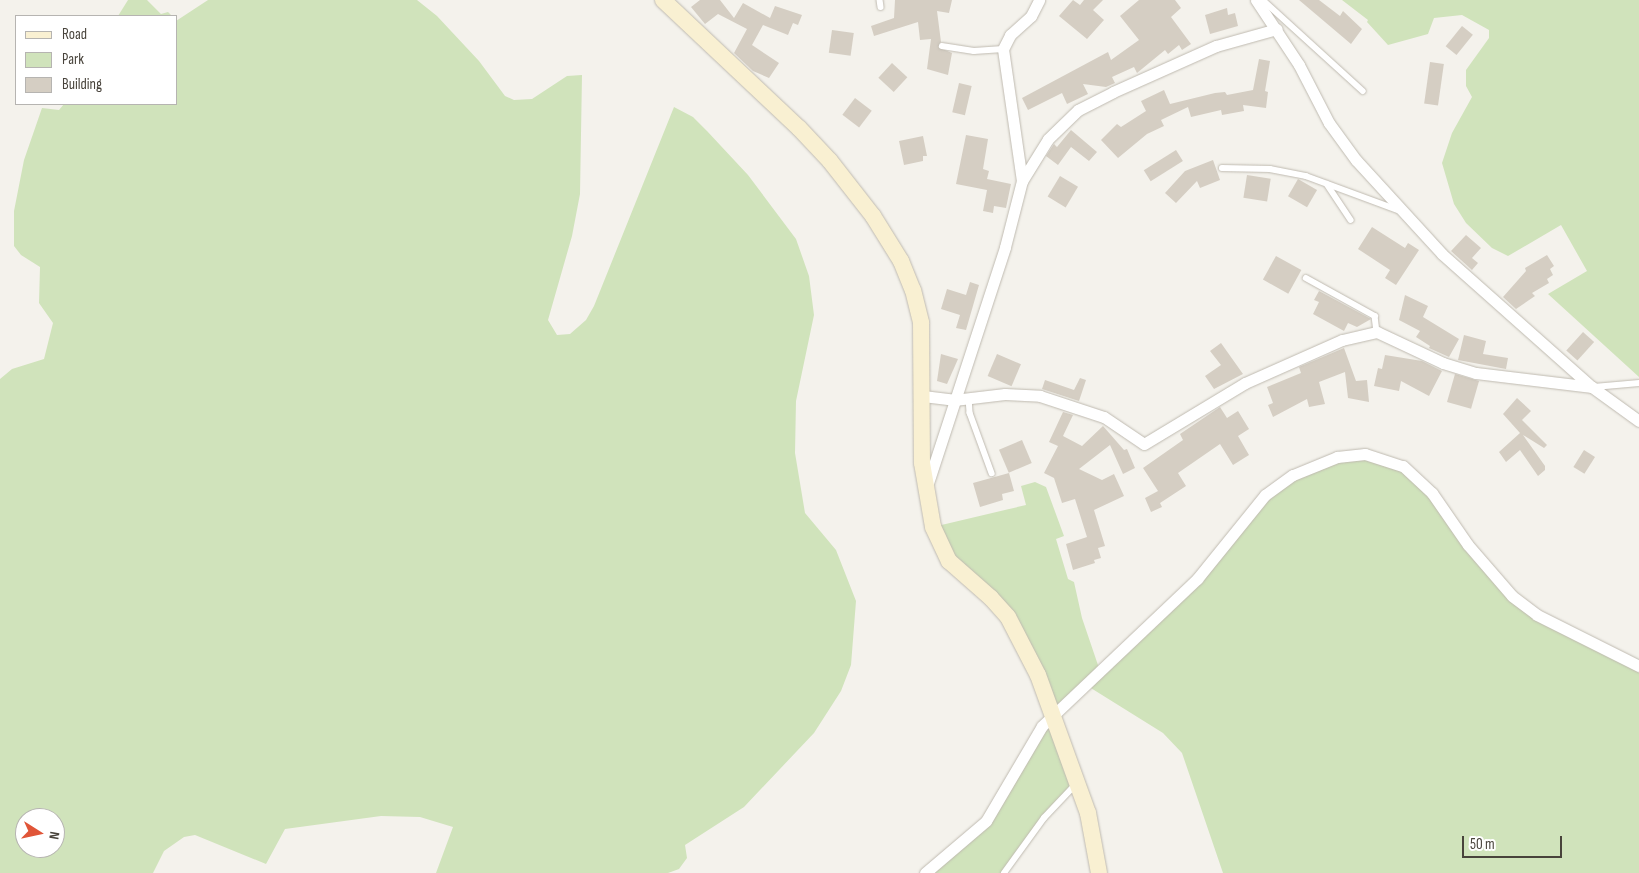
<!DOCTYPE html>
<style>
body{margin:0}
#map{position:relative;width:1639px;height:873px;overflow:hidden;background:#f4f2ec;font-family:"Sofia Sans Condensed",sans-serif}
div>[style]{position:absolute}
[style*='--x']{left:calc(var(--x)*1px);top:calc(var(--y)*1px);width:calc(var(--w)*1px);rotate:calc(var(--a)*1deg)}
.green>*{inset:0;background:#d0e3bb}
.building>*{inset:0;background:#d5cec3;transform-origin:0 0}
.roads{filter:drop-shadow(0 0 1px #bfbab0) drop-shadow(0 0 1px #bfbab0)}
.lane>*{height:5.5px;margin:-2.75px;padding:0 2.75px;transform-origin:2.75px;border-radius:2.75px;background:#fff}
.street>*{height:11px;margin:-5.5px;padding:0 5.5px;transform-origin:5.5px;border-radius:5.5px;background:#fff}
.secondary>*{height:16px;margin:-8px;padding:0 8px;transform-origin:8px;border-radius:8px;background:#f9f0d2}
span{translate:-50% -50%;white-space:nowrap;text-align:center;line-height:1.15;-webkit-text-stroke:4px #fff;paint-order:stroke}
.legend{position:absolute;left:15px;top:15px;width:162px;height:90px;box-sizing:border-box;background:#fff;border:1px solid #b6b4b1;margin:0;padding:6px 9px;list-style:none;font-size:15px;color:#48433b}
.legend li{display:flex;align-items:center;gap:10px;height:25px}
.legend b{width:25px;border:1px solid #b6b4b1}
.north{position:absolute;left:15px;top:808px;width:50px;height:50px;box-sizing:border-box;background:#fff;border:1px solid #b6b4b1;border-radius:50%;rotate:100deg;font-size:14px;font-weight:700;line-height:20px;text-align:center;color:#48433b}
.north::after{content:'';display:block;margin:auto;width:18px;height:22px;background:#e05538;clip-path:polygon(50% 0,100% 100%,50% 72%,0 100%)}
.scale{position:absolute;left:1462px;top:836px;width:100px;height:22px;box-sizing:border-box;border:2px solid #48433b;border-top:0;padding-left:6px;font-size:15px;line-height:18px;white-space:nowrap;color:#48433b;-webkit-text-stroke:4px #fff;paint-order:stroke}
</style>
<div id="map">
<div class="green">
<div style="clip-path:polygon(128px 0,147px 0,161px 14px,168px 12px,172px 16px,118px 16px)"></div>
<div style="clip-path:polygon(evenodd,208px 0,417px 0,437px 16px,479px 61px,505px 96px,514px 100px,532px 99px,567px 76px,582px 75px,580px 194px,572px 236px,548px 320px,557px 335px,570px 334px,586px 320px,594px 306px,674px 107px,693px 117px,707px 131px,748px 175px,796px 239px,809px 276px,814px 315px,796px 401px,795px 453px,805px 513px,836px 550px,856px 601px,851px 665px,841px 691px,814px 733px,744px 807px,685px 845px,687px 858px,679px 869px,668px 873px,436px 873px,453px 827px,420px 817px,381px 816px,285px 829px,266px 864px,195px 835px,184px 837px,164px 851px,153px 873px,0 873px,0 379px,12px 369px,44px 359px,53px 323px,39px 303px,40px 267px,21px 255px,14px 246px,14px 211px,24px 160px,42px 108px,59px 110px,64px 104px,176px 104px,176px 21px,208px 0,25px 818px,55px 818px,55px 848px,25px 848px,25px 818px)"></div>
<div style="clip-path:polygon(1342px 0,1639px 0,1639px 377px,1548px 294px,1587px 271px,1561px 225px,1508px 256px,1492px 248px,1466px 223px,1454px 204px,1442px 163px,1452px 133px,1472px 97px,1466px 86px,1466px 70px,1489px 38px,1489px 30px,1462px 15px,1434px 18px,1428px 34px,1388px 45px,1367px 22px,1368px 20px)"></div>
<div style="clip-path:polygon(1353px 455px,1403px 466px,1512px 596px,1639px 666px,1639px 873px,1223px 873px,1182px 753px,1163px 733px,1086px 685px,1054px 714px,1078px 782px,1062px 796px,1004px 873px,925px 873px,975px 832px,1054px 714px,1022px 643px,949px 561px,933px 527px,1026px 505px,1021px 486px,1035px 482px,1046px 487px,1064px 536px,1056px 539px,1068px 579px,1074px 582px,1082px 618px,1100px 671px,1151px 623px,1277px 485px)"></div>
</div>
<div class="building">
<div style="clip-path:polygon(700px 0,720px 0,734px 18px,743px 3px,770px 18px,775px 6px,802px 15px,798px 25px,793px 23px,788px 35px,763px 25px,752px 45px,779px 63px,769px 78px,753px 71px,734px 53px,747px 29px,718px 14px,705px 24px,691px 7px)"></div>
<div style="clip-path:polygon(895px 0,952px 0,949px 13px,937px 11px,941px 42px,938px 47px,952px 53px,948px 75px,927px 69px,931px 39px,920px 40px,918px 22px,874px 36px,871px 26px,894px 18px)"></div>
<div style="clip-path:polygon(1073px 0,1080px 5px,1084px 0,1103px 0,1093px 10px,1104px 20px,1087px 39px,1059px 16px)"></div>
<div style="clip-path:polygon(1139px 0,1175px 0,1181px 8px,1171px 17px,1191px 44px,1182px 50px,1179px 45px,1168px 54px,1165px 50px,1137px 73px,1134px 67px,1112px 77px,1115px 83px,1106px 87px,1083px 84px,1088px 94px,1067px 104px,1062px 93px,1028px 110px,1022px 98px,1108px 52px,1111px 60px,1139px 40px,1120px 16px)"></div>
<div style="clip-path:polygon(1299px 0,1319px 0,1340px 16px,1343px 11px,1362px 29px,1351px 44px)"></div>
<div style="clip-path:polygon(1227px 8px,1228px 15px,1235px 13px,1238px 26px,1210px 34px,1205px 15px)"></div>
<div style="left:1462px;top:26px;width:14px;height:26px;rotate:39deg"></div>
<div style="left:832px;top:30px;width:22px;height:23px;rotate:8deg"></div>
<div style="clip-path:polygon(1259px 59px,1270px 61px,1265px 91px,1268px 92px,1266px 108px,1243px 105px,1244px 111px,1222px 115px,1221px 110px,1191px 117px,1188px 107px,1161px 120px,1164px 126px,1147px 134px,1118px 158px,1101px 140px,1117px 124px,1121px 127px,1146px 111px,1141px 101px,1164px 90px,1170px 104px,1215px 93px,1225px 92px,1227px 95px,1253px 90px)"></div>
<div style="left:1430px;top:62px;width:14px;height:42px;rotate:8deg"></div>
<div style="left:892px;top:63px;width:21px;height:20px;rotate:43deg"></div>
<div style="left:959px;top:83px;width:13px;height:30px;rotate:13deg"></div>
<div style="left:855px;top:98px;width:21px;height:21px;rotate:37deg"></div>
<div style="clip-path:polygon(1071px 130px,1097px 152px,1089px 161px,1071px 147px,1058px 165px,1046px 156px,1054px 144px,1057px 147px)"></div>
<div style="clip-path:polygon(966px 135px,988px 139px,983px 169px,989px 171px,987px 179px,1011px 184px,1006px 208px,994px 206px,993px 213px,983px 211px,987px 190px,956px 184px)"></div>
<div style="clip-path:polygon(923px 136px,927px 156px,923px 156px,923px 161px,904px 165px,899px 141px)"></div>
<div style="left:1176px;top:150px;width:13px;height:38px;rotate:58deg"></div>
<div style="clip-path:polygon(1213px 160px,1220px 180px,1200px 188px,1197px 181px,1176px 203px,1165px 193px,1185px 171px)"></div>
<div style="left:1247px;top:175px;width:24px;height:23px;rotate:9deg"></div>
<div style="left:1060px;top:176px;width:21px;height:24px;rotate:31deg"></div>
<div style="left:1298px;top:179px;width:22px;height:20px;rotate:30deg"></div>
<div style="clip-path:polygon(1372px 227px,1405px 248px,1408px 243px,1419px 250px,1396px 285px,1385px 278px,1390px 270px,1358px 249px)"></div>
<div style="clip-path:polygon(1466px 235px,1481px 248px,1472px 258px,1478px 263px,1472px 270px,1451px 251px)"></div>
<div style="clip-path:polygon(1547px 255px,1554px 266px,1550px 269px,1553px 275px,1547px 279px,1549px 283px,1532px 293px,1535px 296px,1516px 309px,1503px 297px,1526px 271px,1525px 268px)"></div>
<div style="left:1276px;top:256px;width:29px;height:27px;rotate:29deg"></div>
<div style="clip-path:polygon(970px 282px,979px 285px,966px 330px,956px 328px,960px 315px,941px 309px,947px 289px,966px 295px)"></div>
<div style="clip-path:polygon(1319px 291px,1371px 319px,1357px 327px,1348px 323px,1344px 331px,1313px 314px,1319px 302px,1314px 300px)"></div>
<div style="clip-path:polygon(1405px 295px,1428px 306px,1423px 317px,1459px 339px,1449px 357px,1429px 348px,1430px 346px,1416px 337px,1420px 331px,1399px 320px)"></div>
<div style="left:1583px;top:332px;width:15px;height:25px;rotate:42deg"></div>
<div style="clip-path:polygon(1464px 335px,1486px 341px,1483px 354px,1508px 358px,1506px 369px,1458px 360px)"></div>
<div style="clip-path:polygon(1221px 343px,1243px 374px,1214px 389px,1205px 376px,1221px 365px,1210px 351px)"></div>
<div style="clip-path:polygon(1344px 348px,1356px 381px,1367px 380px,1369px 402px,1348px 398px,1345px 372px,1319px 382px,1325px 404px,1309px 407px,1307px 399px,1273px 417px,1268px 405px,1273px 403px,1267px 387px,1301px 373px,1299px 367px)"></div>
<div style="clip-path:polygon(941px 354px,958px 359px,947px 384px,937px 381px)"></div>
<div style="left:997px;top:354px;width:26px;height:24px;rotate:23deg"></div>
<div style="clip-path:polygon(1385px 355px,1422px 361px,1442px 371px,1429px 396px,1401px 381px,1399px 391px,1374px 386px,1378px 368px,1382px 369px)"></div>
<div style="left:1455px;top:374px;width:25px;height:29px;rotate:16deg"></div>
<div style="clip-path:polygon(1080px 378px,1086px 380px,1079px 401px,1042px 389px,1045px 380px,1074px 390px)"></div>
<div style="clip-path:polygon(1517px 398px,1531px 411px,1522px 420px,1547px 445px,1544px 448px,1523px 435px,1545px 466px,1545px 470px,1538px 476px,1520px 450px,1506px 462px,1499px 452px,1520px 433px,1503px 414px)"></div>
<div style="clip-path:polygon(1220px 407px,1227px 418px,1238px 411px,1249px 429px,1238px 436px,1249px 455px,1233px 465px,1220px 444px,1178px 473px,1186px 486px,1160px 503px,1162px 507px,1151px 512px,1145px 498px,1158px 491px,1143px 468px,1183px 440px,1180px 434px)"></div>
<div style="clip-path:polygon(1063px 412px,1073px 415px,1063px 436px,1082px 446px,1103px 426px,1124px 450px,1127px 449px,1135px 468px,1123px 474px,1110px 445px,1079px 469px,1102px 480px,1114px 474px,1124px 496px,1094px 510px,1105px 546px,1098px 548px,1101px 558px,1094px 560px,1095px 563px,1073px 570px,1066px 544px,1087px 537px,1075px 499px,1062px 503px,1054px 478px,1044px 473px,1058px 446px,1049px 442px)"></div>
<div style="left:1022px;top:440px;width:25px;height:25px;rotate:67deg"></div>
<div style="left:1584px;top:450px;width:13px;height:20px;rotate:32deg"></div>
<div style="clip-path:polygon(1009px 473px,1014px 491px,1002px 494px,1003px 500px,980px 507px,973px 483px)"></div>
</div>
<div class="roads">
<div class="lane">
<div style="--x:880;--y:0;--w:7;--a:82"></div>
<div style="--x:1263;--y:0;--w:135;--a:42.3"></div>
<div style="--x:942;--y:46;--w:32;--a:9"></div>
<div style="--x:974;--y:51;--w:29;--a:-4"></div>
<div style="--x:1222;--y:168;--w:48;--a:1.2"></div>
<div style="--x:1270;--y:169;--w:37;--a:11"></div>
<div style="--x:1306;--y:176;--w:98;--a:20.3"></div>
<div style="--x:1327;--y:184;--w:43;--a:56.3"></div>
<div style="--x:1306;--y:278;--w:79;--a:28.8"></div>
<div style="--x:1375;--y:316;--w:16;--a:83"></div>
<div style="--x:1594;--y:387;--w:45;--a:-5.1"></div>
<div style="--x:969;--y:398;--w:15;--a:86"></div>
<div style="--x:970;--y:413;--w:64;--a:69.9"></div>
<div style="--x:1004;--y:873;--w:68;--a:-54"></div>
<div style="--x:1044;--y:818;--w:47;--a:-46.7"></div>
</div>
<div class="street">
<div style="--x:1256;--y:0;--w:78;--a:56.5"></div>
<div style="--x:1299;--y:65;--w:65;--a:62.7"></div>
<div style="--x:1329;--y:123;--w:46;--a:53.9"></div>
<div style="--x:1356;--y:160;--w:127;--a:47.5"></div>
<div style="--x:1442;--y:254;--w:200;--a:41.6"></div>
<div style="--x:1592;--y:387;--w:58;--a:35.9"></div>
<div style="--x:1022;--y:181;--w:133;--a:-98.2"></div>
<div style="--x:1003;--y:49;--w:16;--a:-63"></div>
<div style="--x:1010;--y:35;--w:28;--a:-42"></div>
<div style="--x:1031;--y:16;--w:18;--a:-63"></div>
<div style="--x:923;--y:396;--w:31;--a:7"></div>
<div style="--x:954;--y:400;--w:51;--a:-6.7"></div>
<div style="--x:1005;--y:394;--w:35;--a:3"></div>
<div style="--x:1040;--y:396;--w:67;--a:18.2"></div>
<div style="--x:1104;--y:417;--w:48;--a:34"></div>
<div style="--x:1144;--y:444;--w:118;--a:-31.1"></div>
<div style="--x:1245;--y:383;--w:106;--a:-23.9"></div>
<div style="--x:1342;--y:340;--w:36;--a:-13"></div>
<div style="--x:1377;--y:332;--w:73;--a:25.2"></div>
<div style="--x:1443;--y:363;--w:34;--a:17"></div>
<div style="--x:1476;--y:373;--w:117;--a:6.9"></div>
<div style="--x:927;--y:486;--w:251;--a:-71.9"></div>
<div style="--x:1005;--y:247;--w:68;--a:-75.6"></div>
<div style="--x:1022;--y:181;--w:49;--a:-58.2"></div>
<div style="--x:1048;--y:139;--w:42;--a:-44"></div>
<div style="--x:1078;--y:110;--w:39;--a:-27"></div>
<div style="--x:1113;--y:92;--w:113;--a:-24.1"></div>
<div style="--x:1216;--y:46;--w:63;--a:-15.6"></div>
<div style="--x:925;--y:873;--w:80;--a:-40.4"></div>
<div style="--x:986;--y:821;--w:110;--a:-59.5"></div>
<div style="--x:1042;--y:726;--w:214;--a:-43.5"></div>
<div style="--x:1197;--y:579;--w:108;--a:-51"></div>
<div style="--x:1265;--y:495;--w:34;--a:-36"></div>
<div style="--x:1293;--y:475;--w:48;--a:-22.2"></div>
<div style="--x:1337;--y:457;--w:28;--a:-6"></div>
<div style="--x:1365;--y:454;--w:40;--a:18"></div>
<div style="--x:1403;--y:466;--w:40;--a:43"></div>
<div style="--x:1432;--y:493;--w:63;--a:55.3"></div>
<div style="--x:1468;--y:545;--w:67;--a:49.2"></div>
<div style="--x:1512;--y:596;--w:31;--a:37"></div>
<div style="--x:1537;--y:615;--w:114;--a:26.6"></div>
</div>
<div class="secondary">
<div style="--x:663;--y:0;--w:187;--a:43.3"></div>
<div style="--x:799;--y:128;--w:45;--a:46.8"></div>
<div style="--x:830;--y:161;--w:70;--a:52"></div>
<div style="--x:873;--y:216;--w:53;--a:58.1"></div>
<div style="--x:901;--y:261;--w:31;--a:68"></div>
<div style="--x:913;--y:290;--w:34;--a:76"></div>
<div style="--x:921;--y:323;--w:140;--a:89.6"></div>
<div style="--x:922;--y:463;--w:65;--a:80.2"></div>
<div style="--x:933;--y:527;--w:38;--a:65"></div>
<div style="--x:949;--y:561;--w:56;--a:41.4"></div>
<div style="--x:991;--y:598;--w:25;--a:48"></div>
<div style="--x:1008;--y:617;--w:65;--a:62.7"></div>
<div style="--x:1038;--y:675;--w:147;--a:70.1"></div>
<div style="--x:1088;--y:813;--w:61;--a:79.6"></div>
</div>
</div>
<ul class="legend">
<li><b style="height:6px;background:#f9f0d2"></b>Road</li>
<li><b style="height:14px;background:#d0e3bb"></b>Park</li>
<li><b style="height:14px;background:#d5cec3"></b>Building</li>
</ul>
<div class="north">N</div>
<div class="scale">50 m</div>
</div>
